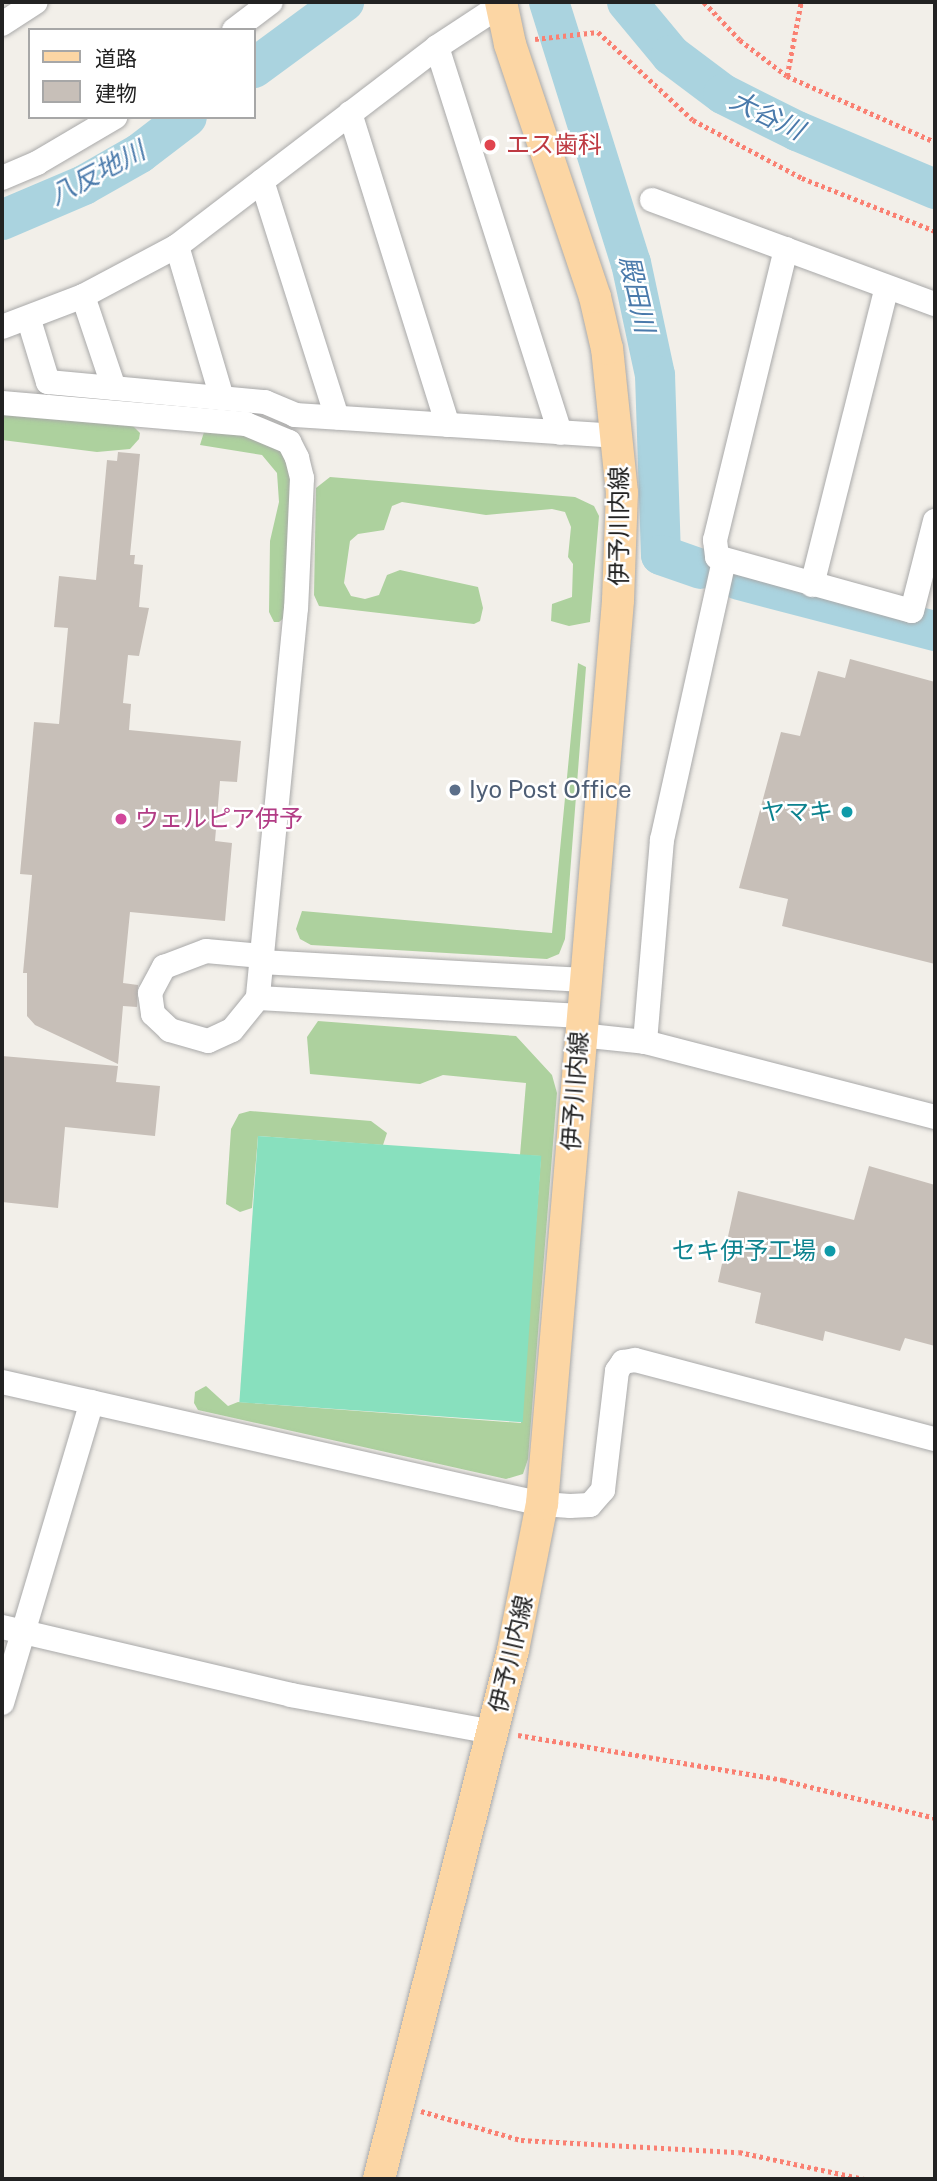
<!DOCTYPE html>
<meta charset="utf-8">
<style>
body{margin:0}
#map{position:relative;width:937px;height:2181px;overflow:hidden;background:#f2efe9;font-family:"Public Sans","Noto Sans JP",sans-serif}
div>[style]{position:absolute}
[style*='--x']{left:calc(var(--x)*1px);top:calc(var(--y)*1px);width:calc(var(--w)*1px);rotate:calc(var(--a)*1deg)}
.forest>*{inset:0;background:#add19e}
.pitch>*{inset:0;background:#88e0be;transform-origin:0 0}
.river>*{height:40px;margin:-20px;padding:0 20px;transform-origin:20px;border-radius:20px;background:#aad3df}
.building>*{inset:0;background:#c7bfb8}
.path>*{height:4.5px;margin-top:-2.25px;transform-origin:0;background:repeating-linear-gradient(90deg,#fa8072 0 3.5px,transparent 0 7px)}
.roads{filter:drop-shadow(0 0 2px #a9a9a9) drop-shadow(0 0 2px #a9a9a9)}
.minor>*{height:24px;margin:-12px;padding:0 12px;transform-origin:12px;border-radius:12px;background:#fff}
.major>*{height:32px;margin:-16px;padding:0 16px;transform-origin:16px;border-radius:16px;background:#fcd6a4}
.dots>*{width:19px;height:19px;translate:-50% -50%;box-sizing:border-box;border:4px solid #fff;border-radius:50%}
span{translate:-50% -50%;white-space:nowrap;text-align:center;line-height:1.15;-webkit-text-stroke:5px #fff;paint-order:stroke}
.health-label{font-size:24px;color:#be3a42}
.left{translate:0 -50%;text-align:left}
.street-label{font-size:24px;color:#222}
.service-label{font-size:24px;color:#4e5e75}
.culture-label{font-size:24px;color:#0d838f}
.right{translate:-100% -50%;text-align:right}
.hotel-label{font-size:24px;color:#b23c85}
.water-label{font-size:26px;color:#4a7aab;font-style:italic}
.frame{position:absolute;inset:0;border:4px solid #222;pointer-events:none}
.legend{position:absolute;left:28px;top:28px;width:228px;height:91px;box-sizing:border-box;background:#fff;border:2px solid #a7a7a7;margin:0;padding:9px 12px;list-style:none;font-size:21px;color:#222}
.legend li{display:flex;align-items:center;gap:14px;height:35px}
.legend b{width:35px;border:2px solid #a7a7a7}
</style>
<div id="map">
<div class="forest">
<div style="clip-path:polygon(2px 412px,131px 424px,140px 433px,139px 439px,130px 449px,97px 452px,2px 440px)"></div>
<div style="clip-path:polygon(204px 432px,253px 434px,281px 449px,293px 484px,284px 618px,279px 622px,274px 622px,269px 612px,270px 541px,279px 502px,277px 473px,262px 455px,200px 445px)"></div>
<div style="clip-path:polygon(330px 477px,575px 497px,594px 506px,599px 516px,590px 622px,569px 626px,551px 621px,552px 604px,572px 597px,573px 564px,568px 557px,571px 527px,565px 512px,552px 509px,486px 515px,402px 502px,392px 506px,384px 530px,358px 534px,350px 541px,344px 583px,351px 596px,365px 599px,379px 595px,387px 575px,400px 570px,478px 587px,483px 608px,480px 621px,474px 624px,319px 606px,314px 595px,316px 488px)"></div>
<div style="clip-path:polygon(578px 663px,586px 667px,565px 939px,559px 954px,547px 959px,311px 945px,300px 939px,296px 929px,302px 911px,552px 933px)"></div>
<div style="clip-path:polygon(318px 1021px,516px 1036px,552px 1075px,557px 1093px,528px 1459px,523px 1474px,506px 1479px,198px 1410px,194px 1403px,195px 1392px,206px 1386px,228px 1406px,238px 1402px,521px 1423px,541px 1156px,520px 1155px,526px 1083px,443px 1075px,420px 1084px,310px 1074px,307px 1037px)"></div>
<div style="clip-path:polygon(250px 1111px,371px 1121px,387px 1133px,383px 1145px,258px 1136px,252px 1208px,240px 1212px,226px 1204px,231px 1129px,239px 1114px)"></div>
</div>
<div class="pitch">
<div style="left:258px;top:1136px;width:284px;height:267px;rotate:4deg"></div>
</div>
<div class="river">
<div style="--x:549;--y:2;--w:274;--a:72.6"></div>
<div style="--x:631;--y:263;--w:115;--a:77.9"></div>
<div style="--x:655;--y:375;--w:180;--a:88.1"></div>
<div style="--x:661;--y:555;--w:42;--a:19.3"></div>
<div style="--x:627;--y:2;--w:69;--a:50.3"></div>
<div style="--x:671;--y:55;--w:65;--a:36.9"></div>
<div style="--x:723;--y:94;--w:83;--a:26.6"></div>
<div style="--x:797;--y:131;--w:150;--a:22.8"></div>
<div style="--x:254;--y:68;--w:112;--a:-36.3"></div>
<div style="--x:2;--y:220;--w:89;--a:-23.1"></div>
<div style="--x:84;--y:185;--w:64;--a:-29.7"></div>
<div style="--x:140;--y:153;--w:59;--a:-37.5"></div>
<div style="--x:739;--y:580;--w:203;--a:14.6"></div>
</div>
<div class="building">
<div style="clip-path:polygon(118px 452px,140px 454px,130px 555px,135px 555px,134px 564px,143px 565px,139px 607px,149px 608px,139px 656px,128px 655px,123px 703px,131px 704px,129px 730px,241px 741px,237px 782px,220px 781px,215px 841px,232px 843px,225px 921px,130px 912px,123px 983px,138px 985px,137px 1007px,123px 1006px,118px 1064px,35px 1025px,27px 1016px,27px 973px,23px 973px,32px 875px,20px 874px,34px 722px,59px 724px,68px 628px,54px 627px,59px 576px,96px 580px,107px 460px,117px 461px)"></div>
<div style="clip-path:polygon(850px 659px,935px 682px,935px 964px,782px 926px,788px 899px,739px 888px,781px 732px,800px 736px,818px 671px,845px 678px)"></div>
<div style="clip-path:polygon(2px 1056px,118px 1066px,116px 1082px,160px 1086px,155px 1136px,65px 1127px,58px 1208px,2px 1202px)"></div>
<div style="clip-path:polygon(869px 1166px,935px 1185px,935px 1346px,905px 1338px,900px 1351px,825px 1331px,823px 1341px,755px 1323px,761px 1293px,718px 1282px,738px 1191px,854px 1220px)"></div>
</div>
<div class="path">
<div style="--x:704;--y:2;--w:52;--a:46.5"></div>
<div style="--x:740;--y:40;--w:59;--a:37.5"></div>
<div style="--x:787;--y:76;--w:162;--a:24"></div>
<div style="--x:535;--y:39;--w:63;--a:-6.3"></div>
<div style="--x:598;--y:32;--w:129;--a:42.8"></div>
<div style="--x:693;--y:120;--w:123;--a:28"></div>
<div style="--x:802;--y:178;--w:143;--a:21.7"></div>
<div style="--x:787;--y:76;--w:75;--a:-79.3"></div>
<div style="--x:518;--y:1735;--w:269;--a:9.6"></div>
<div style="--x:783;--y:1780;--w:157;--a:14"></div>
<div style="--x:421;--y:2111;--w:104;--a:16.2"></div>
<div style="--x:521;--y:2140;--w:218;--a:3.2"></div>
<div style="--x:739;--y:2152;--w:128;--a:12.2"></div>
</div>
<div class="roads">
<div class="minor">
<div style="--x:2;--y:24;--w:40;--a:-32.9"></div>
<div style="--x:234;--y:30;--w:46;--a:-37.1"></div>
<div style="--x:437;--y:47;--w:405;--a:72.3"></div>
<div style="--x:350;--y:113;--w:327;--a:72.6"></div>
<div style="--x:2;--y:178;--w:38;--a:-23"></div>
<div style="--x:37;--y:163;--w:91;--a:-30.5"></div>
<div style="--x:262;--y:181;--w:248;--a:72.4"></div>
<div style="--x:652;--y:200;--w:302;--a:20.2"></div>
<div style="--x:177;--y:246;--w:159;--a:73.5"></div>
<div style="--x:786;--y:249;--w:300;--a:103.7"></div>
<div style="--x:715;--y:540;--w:17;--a:83"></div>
<div style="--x:717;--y:557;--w:202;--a:15.5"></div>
<div style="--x:912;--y:611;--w:93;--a:-75.7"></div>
<div style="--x:83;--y:296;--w:97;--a:71.4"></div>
<div style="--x:29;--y:320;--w:65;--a:73"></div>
<div style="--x:48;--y:382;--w:218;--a:5.3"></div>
<div style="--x:265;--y:402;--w:33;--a:23"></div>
<div style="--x:295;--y:415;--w:324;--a:3.7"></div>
<div style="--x:2;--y:327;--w:87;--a:-20.9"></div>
<div style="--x:83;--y:296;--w:106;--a:-28"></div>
<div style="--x:177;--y:246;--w:327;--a:-37.4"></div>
<div style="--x:437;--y:47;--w:77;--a:-33.3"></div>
<div style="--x:2;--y:403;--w:245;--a:4.9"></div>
<div style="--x:246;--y:424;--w:47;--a:22.7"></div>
<div style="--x:289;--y:442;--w:18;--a:63"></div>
<div style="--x:297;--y:458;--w:21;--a:76"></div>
<div style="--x:302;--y:478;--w:130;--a:92.6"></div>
<div style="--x:296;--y:608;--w:392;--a:95.6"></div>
<div style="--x:258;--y:998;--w:41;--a:129.1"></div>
<div style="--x:232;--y:1030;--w:26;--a:155"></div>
<div style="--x:208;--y:1041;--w:40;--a:-164"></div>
<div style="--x:170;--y:1030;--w:23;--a:-137"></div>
<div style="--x:153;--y:1014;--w:21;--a:-98"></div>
<div style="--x:150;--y:993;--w:30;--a:-62"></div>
<div style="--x:164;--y:967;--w:45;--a:-20.9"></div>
<div style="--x:206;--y:951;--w:56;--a:5.1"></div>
<div style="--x:812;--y:585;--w:307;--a:-75.9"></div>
<div style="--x:261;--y:962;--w:324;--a:3.2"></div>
<div style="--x:258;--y:998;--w:324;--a:3.2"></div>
<div style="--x:580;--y:1035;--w:65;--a:6.1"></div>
<div style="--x:645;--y:1042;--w:300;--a:14.5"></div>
<div style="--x:645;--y:1042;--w:203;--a:-85.2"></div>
<div style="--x:662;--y:840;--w:286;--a:-77.5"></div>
<div style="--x:2;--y:1382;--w:554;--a:12.73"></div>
<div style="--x:542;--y:1504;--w:28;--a:4"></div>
<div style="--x:570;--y:1506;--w:20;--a:-3"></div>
<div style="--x:590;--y:1505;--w:20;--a:-49"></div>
<div style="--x:603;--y:1490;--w:120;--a:-83.3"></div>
<div style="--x:617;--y:1371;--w:11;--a:-56"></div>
<div style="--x:623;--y:1362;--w:12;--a:-9"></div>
<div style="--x:635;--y:1360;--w:310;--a:14.8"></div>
<div style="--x:2;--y:1627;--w:297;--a:13.2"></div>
<div style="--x:291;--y:1695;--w:205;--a:10.4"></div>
<div style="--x:2;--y:1703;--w:314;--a:-73.4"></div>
</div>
<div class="major">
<div style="--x:379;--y:2179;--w:546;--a:-75.79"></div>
<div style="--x:513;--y:1650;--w:149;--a:-78.8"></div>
<div style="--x:542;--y:1504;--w:907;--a:-85.19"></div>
<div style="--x:618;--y:600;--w:107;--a:-87.9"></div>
<div style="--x:622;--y:493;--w:145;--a:-95.9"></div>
<div style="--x:607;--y:349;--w:53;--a:-103"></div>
<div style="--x:595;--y:297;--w:267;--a:-108.6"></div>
<div style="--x:510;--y:44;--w:43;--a:-102.1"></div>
</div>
</div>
<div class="dots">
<div style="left:490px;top:145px;background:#e0444e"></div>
<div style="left:455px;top:790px;background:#5c6f8a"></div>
<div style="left:847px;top:812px;background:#0f9aa8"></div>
<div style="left:121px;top:819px;background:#d1479c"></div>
<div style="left:830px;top:1251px;background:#0f9aa8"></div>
</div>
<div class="health-label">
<span class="left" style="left:506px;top:145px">エス歯科</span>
</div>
<div class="street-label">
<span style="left:619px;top:526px;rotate:-90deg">伊予川内線</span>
<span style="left:575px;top:1091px;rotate:-86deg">伊予川内線</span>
<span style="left:511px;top:1654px;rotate:-77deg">伊予川内線</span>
</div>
<div class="service-label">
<span class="left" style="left:469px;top:790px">Iyo Post Office</span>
</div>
<div class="culture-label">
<span class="right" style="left:833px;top:812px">ヤマキ</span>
<span class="right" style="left:816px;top:1251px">セキ伊予工場</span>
</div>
<div class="hotel-label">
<span class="left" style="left:135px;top:819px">ウェルピア伊予</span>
</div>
<div class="water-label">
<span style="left:767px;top:115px;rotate:26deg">大谷川</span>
<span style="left:97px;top:173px;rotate:-28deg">八反地川</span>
<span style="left:637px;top:294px;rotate:77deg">殿田川</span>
</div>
<div class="frame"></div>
<ul class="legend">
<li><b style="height:9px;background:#fcd6a4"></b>道路</li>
<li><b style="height:19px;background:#c7bfb8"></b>建物</li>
</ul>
</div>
